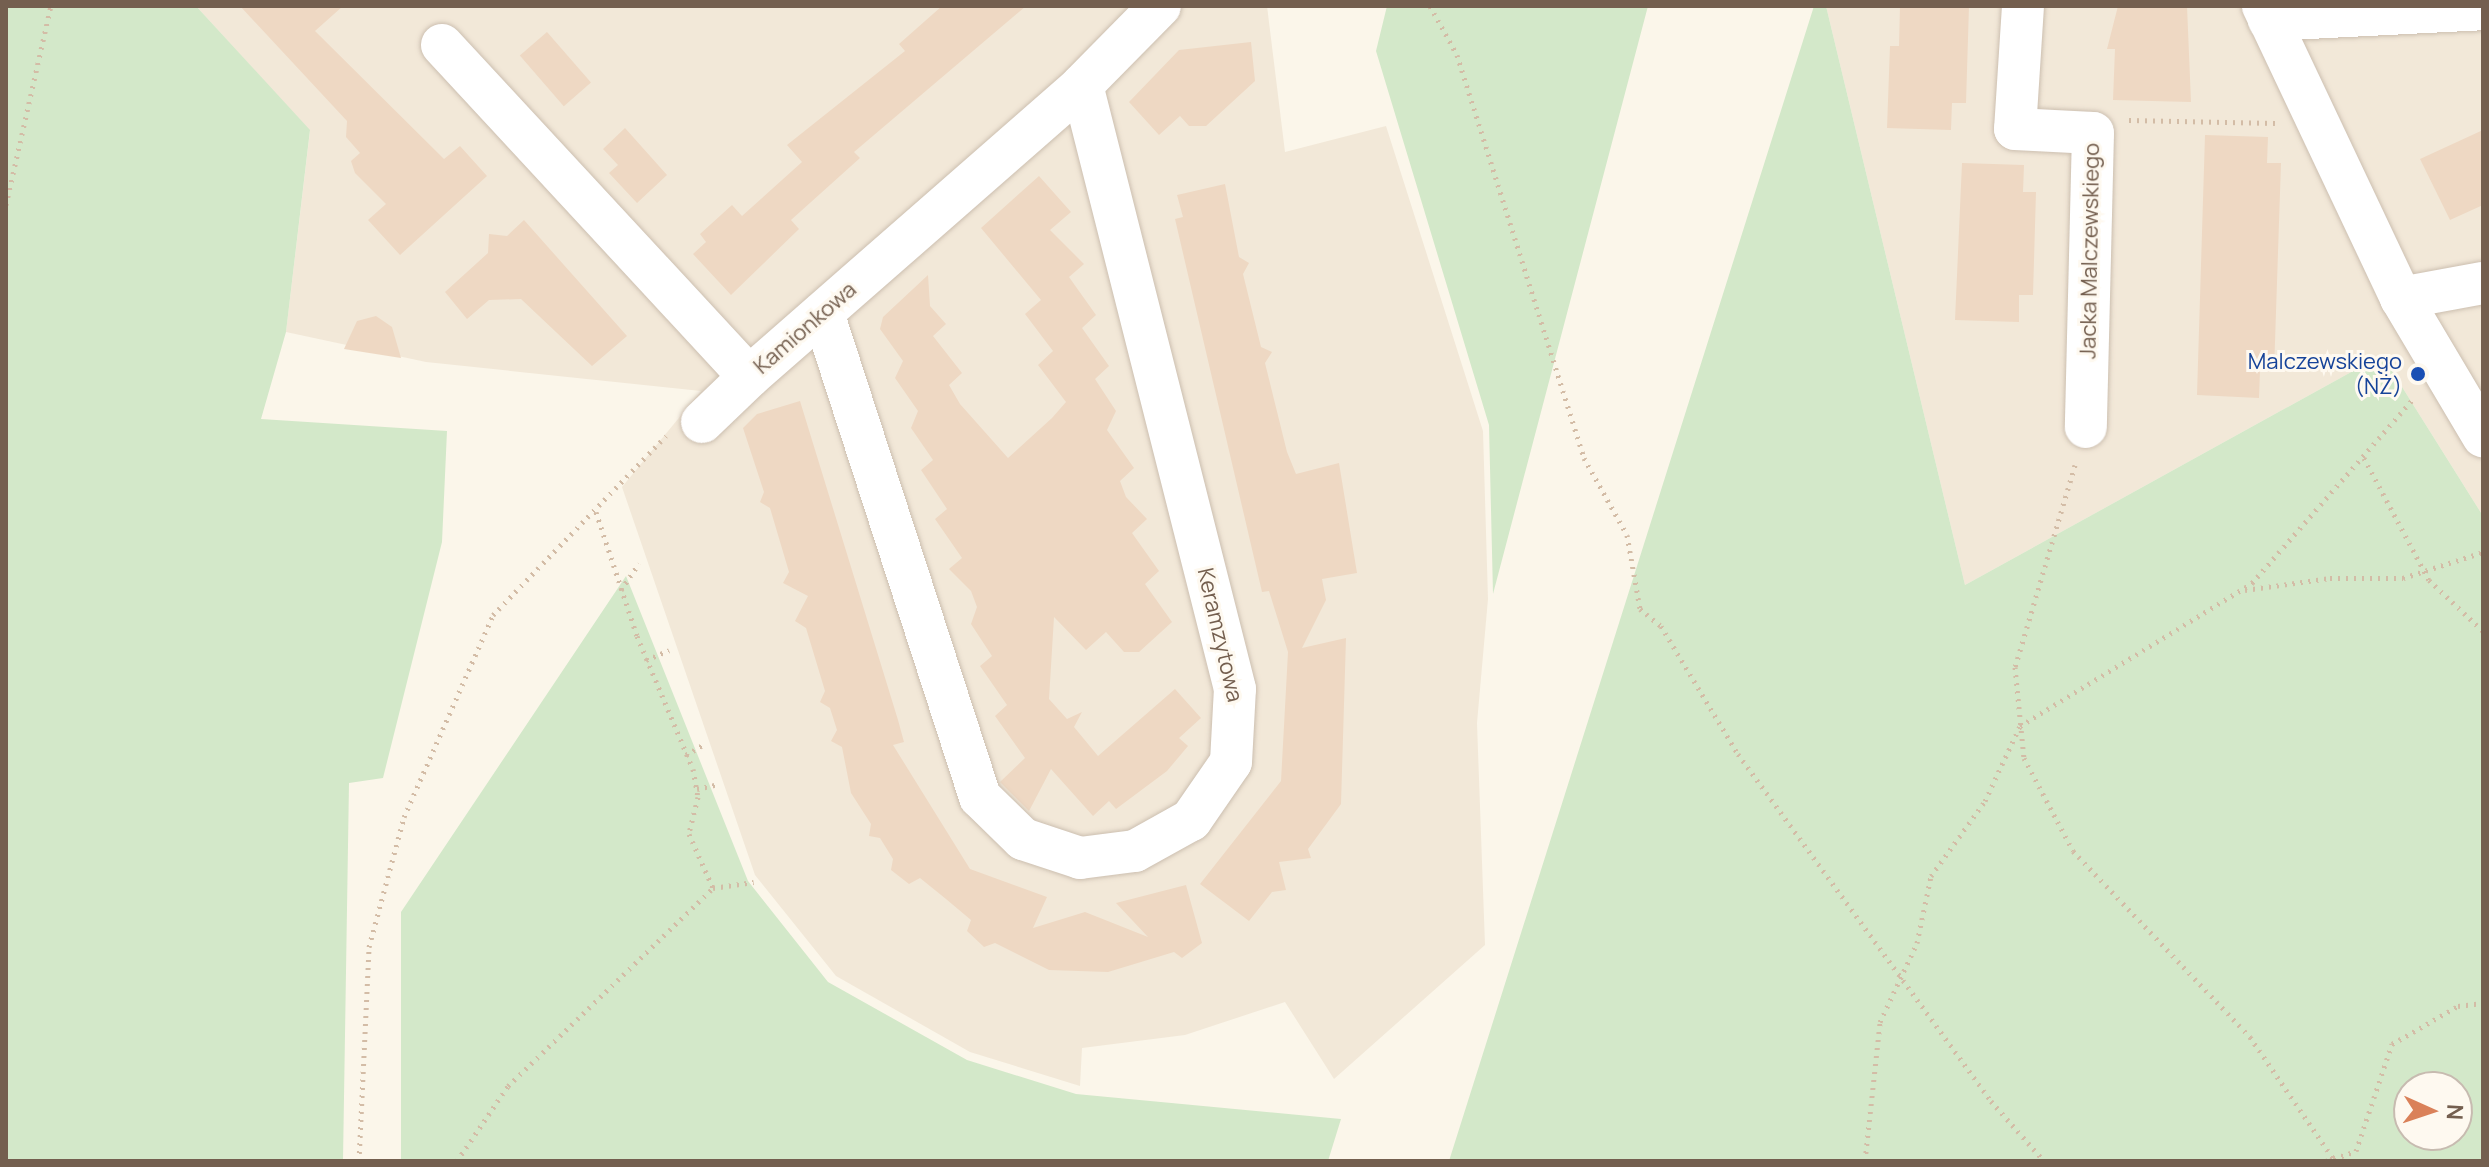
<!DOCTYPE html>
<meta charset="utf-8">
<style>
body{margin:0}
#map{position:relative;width:2489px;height:1167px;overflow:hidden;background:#fbf6ea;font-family:Manrope,sans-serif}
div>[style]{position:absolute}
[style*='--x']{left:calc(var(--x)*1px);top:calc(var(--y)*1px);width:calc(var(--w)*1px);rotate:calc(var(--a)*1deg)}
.residential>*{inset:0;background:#f2e8d8}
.green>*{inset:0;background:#d3e8c9}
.building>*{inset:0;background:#eed8c3;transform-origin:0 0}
.path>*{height:5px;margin-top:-2.5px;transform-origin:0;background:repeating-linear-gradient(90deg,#d3bca6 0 2px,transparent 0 8px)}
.roads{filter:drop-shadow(0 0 2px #ccbfb0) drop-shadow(0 0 2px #ccbfb0)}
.minor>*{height:42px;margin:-21px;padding:0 21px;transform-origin:21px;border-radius:21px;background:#fff}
.dots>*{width:22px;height:22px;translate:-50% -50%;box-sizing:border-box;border:4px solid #fef9f0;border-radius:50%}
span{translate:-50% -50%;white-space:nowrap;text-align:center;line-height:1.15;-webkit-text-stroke:6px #fef9f0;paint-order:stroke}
.street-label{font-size:22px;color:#745f4f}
.transit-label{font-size:22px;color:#164399}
.right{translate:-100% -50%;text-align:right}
.frame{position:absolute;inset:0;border:8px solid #745f4f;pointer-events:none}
.north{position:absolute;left:2393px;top:1071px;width:80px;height:80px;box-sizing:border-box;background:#fef9f0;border:2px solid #c7bbb0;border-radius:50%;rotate:93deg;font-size:22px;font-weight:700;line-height:32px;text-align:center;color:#745f4f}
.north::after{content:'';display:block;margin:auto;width:28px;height:36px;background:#da8159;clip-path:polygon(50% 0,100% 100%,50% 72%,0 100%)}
</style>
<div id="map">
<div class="residential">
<div style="clip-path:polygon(196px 6px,1267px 6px,1285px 152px,1386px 126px,1483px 431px,1488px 599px,1477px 723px,1485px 945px,1334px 1079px,1285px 1002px,1185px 1035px,1082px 1048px,1080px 1086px,970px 1052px,836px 976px,755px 875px,622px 487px,701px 391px,426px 362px,286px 332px,310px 131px)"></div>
<div style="clip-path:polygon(1826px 6px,2483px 6px,2483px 516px,2382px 355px,1965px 585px)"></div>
</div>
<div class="green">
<div style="clip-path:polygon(6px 6px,196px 6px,310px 130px,286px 332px,261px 419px,447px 431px,442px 542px,383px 778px,349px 783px,343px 1161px,6px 1161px)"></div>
<div style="clip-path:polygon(1387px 6px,1648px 6px,1493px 594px,1489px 425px,1376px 51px)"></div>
<div style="clip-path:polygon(evenodd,1814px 6px,1826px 6px,1965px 585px,2382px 355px,2483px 516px,2483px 1161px,1449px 1161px,1814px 6px,2409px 1087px,2457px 1087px,2457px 1135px,2409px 1135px,2409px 1087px)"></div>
<div style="clip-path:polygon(626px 576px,748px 881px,828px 982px,967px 1060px,1076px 1094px,1341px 1119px,1328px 1161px,401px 1161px,401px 912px)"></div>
</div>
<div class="building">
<div style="clip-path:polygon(240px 6px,343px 6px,315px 31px,444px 159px,460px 146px,487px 176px,400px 255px,368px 220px,386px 204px,355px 173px,351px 161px,360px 153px,346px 137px,347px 121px)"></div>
<div style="clip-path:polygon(942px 6px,1026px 6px,854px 152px,860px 158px,791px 220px,799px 229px,731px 295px,693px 254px,706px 242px,700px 234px,732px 205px,742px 216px,802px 162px,787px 145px,905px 51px,899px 44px)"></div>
<div style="clip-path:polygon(1900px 6px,1969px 6px,1966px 103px,1952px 103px,1951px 130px,1887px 128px,1890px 46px,1899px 46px)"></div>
<div style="clip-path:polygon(2118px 6px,2187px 6px,2191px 102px,2113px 100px,2115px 49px,2107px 49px)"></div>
<div style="left:547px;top:32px;width:67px;height:36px;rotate:49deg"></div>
<div style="clip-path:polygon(1251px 42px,1255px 81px,1206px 126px,1189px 126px,1180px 116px,1159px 135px,1129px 102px,1179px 50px)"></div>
<div style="clip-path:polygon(625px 128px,667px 175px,637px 203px,609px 173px,618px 165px,603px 149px)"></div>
<div style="clip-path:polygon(2483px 130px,2483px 205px,2450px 220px,2420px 159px)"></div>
<div style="clip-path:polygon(2205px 135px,2268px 137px,2267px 163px,2281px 163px,2274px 372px,2260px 371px,2259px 398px,2197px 395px)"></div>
<div style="clip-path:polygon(1962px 163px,2024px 165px,2023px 192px,2036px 192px,2033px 295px,2019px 295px,2019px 322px,1955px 320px)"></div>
<div style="clip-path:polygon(1039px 176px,1071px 212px,1050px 230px,1084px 264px,1069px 277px,1096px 315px,1082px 328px,1109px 366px,1095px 379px,1116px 411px,1107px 430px,1134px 468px,1120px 481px,1126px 497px,1147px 519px,1132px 533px,1159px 571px,1145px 584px,1172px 622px,1139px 652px,1124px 652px,1106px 632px,1086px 650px,1054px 617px,1049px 699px,1067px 719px,1082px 712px,1074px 727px,1098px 756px,1175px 689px,1201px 718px,1179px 738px,1188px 746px,1167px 771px,1116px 809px,1109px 801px,1093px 816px,1051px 769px,1029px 811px,1000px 782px,1025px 758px,995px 716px,1007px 705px,980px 666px,992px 656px,971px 624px,977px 607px,971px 591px,949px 569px,962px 558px,935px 519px,947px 509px,921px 470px,933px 460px,911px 428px,918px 411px,895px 378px,903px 361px,880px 329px,883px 317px,928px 275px,930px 306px,946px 324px,933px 336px,962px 373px,949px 385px,960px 404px,1008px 458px,1052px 418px,1066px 402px,1038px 365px,1053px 351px,1025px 314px,1041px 300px,981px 228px)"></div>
<div style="clip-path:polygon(1225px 184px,1239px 257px,1249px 263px,1243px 274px,1261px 347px,1272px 352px,1265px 363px,1287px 452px,1296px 474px,1339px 463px,1357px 573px,1322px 579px,1326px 600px,1302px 648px,1346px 638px,1341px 804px,1308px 849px,1311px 858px,1279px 862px,1286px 890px,1272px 892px,1249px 921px,1200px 884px,1281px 781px,1288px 652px,1269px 591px,1262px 592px,1175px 219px,1183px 217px,1177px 195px)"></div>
<div style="clip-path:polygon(524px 220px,627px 336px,592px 366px,521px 299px,489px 300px,467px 319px,445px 292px,488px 253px,489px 234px,507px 236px)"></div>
<div style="clip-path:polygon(376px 316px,392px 327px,401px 358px,344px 349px,357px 321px)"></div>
<div style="clip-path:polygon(800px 401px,898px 720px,904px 742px,893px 745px,970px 869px,1047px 897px,1033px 928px,1085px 912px,1148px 937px,1116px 903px,1186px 885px,1202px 943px,1182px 958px,1174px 952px,1108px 972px,1049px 970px,995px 943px,984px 947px,967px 931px,971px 920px,946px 899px,920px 878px,909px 884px,891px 870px,893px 859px,880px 838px,869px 836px,871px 824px,851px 793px,842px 747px,831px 741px,837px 730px,830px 708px,820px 702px,825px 691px,806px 628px,795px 621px,808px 596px,783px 583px,789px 572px,770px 508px,760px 502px,764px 492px,743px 428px,757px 414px)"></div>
</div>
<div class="path">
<div style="--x:1430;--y:6;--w:56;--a:61.1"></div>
<div style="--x:1457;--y:55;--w:423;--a:72.5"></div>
<div style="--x:1584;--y:458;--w:88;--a:60.8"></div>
<div style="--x:1627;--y:535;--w:75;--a:80"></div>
<div style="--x:1640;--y:609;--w:27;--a:39"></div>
<div style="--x:1661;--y:626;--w:149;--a:59"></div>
<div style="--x:1738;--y:754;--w:429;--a:53.9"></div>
<div style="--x:1991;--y:1101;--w:80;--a:48.5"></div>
<div style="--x:2129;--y:120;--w:146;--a:1.2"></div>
<div style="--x:6;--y:205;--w:204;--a:-77.3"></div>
<div style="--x:2364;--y:458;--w:138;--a:62"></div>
<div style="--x:2429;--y:580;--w:74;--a:43.4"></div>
<div style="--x:2075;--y:465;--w:211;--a:106.5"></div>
<div style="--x:2015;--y:667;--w:91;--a:84.4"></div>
<div style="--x:2024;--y:758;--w:105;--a:62.2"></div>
<div style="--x:2073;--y:851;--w:257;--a:46.4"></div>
<div style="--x:2250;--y:1037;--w:150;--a:55.6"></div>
<div style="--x:596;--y:512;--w:131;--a:71.7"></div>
<div style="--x:637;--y:636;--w:144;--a:67.2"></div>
<div style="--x:693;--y:769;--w:28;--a:80"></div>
<div style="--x:698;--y:797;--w:38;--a:104"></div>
<div style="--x:689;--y:834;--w:59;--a:66"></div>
<div style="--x:621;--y:590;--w:32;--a:-56"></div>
<div style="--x:2245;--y:590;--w:86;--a:-8"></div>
<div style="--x:2330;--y:578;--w:73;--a:0"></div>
<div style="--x:2403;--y:578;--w:84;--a:-18"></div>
<div style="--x:646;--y:660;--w:25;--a:-23"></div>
<div style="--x:686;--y:755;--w:21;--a:-31"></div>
<div style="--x:697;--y:789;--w:23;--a:-13"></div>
<div style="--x:359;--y:1161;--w:214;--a:-87.3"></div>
<div style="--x:369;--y:947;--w:135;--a:-74.9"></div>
<div style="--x:404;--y:817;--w:221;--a:-66.2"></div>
<div style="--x:493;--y:615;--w:249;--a:-46"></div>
<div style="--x:457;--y:1161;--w:91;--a:-55.8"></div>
<div style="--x:508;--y:1086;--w:285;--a:-44"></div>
<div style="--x:713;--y:888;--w:41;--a:-8.3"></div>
<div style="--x:1865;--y:1161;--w:140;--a:-83.8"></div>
<div style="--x:1880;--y:1022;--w:87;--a:-64.9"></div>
<div style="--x:1917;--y:943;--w:68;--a:-78.2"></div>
<div style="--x:1931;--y:876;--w:92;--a:-54.2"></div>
<div style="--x:1985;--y:801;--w:83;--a:-65"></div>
<div style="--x:2020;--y:726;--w:273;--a:-31.6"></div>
<div style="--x:2252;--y:583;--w:247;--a:-48.8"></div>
<div style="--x:2326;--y:1161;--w:32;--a:-18"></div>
<div style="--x:2356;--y:1151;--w:113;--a:-71.4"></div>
<div style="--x:2392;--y:1044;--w:76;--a:-29.9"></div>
<div style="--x:2458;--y:1006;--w:25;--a:-7"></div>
</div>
<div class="roads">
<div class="minor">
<div style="--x:2023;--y:6;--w:123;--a:93.7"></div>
<div style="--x:2015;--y:129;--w:78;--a:2.9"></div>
<div style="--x:2093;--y:133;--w:294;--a:91.4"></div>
<div style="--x:2263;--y:6;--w:323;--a:64.7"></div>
<div style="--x:2401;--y:298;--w:161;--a:59.3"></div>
<div style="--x:2269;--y:20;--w:214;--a:-2.9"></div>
<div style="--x:442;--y:45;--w:452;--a:47.2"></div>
<div style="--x:749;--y:377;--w:443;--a:-41.2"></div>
<div style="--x:1082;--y:85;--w:111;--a:-45.4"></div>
<div style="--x:2401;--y:298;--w:83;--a:-10.4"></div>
<div style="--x:823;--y:313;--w:509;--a:72.03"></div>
<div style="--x:980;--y:797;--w:60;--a:44.3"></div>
<div style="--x:1023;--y:839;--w:60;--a:18.4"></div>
<div style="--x:1080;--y:858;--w:55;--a:-7.3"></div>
<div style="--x:1135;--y:851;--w:64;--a:-29"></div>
<div style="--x:1191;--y:820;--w:70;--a:-55.4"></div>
<div style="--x:1231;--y:762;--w:73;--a:-86.9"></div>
<div style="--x:1235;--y:689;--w:623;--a:-104.21"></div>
<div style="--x:702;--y:422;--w:65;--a:-43.8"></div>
</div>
</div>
<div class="dots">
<div style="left:2418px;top:374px;background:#1a4fb4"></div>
</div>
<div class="street-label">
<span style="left:2090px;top:251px;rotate:-89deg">Jacka Malczewskiego</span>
<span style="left:805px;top:328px;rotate:-41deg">Kamionkowa</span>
<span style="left:1220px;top:635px;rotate:77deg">Keramzytowa</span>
</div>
<div class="transit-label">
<span class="right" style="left:2402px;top:374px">Malczewskiego<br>(NŻ)</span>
</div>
<div class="frame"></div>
<div class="north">N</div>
</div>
